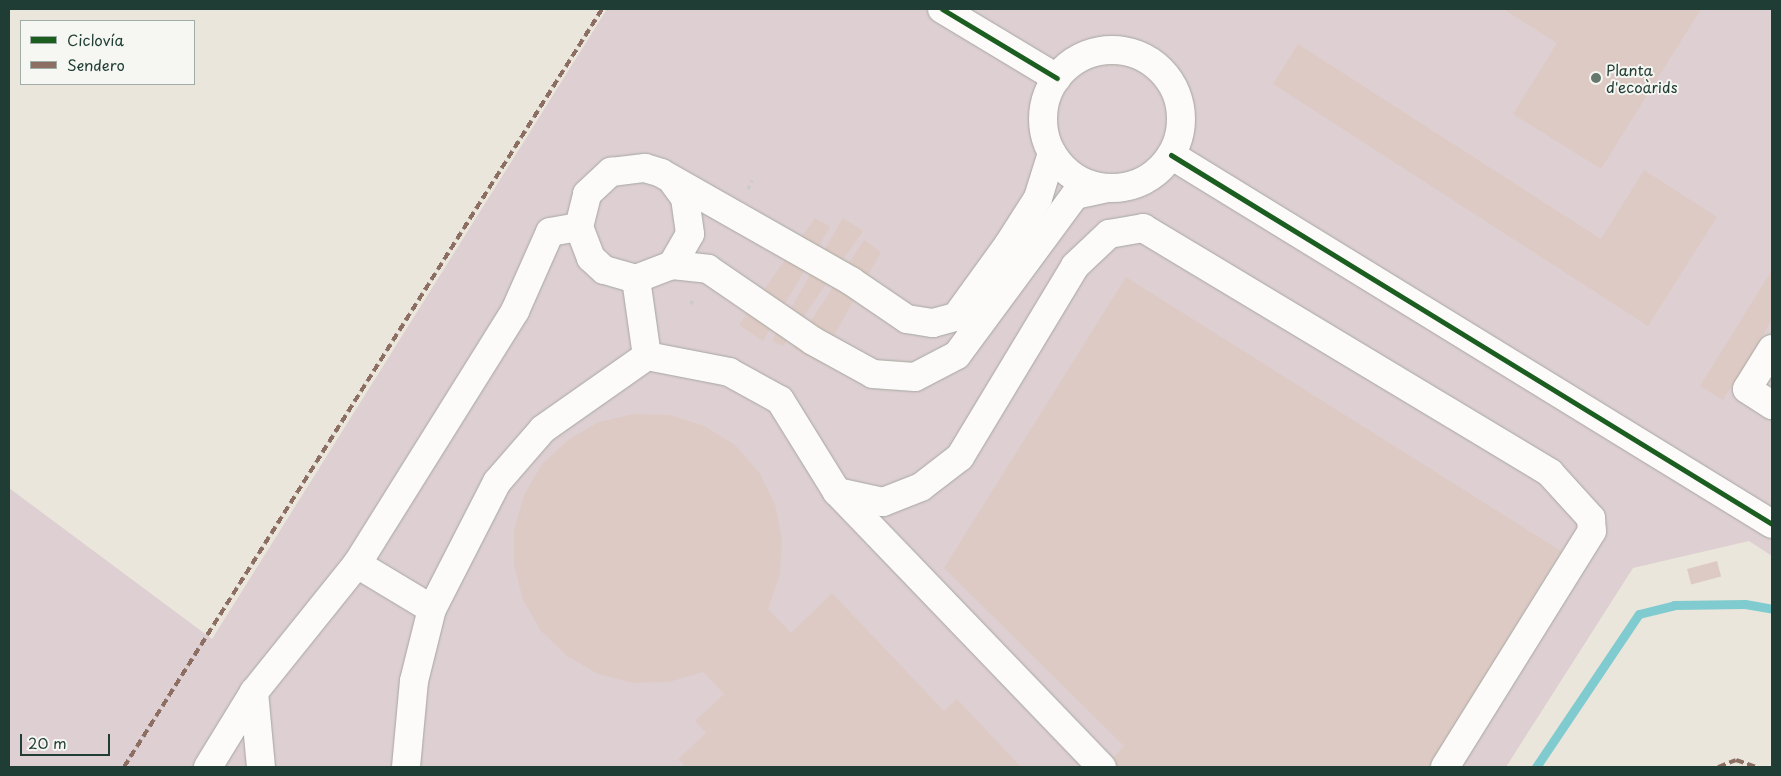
<!DOCTYPE html>
<meta charset="utf-8">
<style>
body{margin:0}
#map{position:relative;width:1781px;height:776px;overflow:hidden;background:#ebe6db;font-family:"Playpen Sans",sans-serif}
div>[style]{position:absolute}
[style*='--x']{left:calc(var(--x)*1px);top:calc(var(--y)*1px);width:calc(var(--w)*1px);rotate:calc(var(--a)*1deg)}
.industrial>*{inset:0;background:#ddcfd2}
.stream>*{height:9px;margin:-4.5px;padding:0 4.5px;transform-origin:4.5px;border-radius:4.5px;background:#80cbcf}
.building>*{inset:0;background:#decac4;transform-origin:0 0}
.path>*{height:3px;margin-top:-1.5px;transform-origin:0;background:repeating-linear-gradient(90deg,#cbccc8 0 4px,transparent 0 8px)}
.roads{filter:drop-shadow(0 0 1px #a6a7a0) drop-shadow(0 0 1px #a6a7a0)}
.minor>*{height:28px;margin:-14px;padding:0 14px;transform-origin:14px;border-radius:14px;background:#fcfbfa}
.minor>.ring{margin:-14px;padding:0;box-sizing:content-box;background:none;border:28px solid #fcfbfa;border-radius:50%}
.quiet>*{height:4px;margin-top:-2px;transform-origin:0;background:repeating-linear-gradient(90deg,#8d6e63 0 8px,transparent 0 12px)}
.cycleway>*{height:5px;margin:-2.5px;padding:0 2.5px;transform-origin:2.5px;border-radius:2.5px;background:#1b5e20}
.dots>*{width:14px;height:14px;translate:-50% -50%;box-sizing:border-box;border:2px solid #f6f6f2;border-radius:50%}
span{translate:-50% -50%;white-space:nowrap;text-align:center;line-height:1.15;-webkit-text-stroke:4px #f6f6f2;paint-order:stroke}
.poi-label{font-size:15px;color:#1f3d34}
.left{translate:0 -50%;text-align:left}
.frame{position:absolute;inset:0;border:10px solid #1f3d34;pointer-events:none}
.legend{position:absolute;left:20px;top:20px;width:175px;height:65px;box-sizing:border-box;background:#f6f6f2;border:1px solid #a0aca6;margin:0;padding:6px 9px;list-style:none;font-size:15px;color:#1f3d34}
.legend li{display:flex;align-items:center;gap:10px;height:25px}
.legend b{width:25px;border:1px solid #a0aca6}
.scale{position:absolute;left:20px;top:734px;width:90px;height:22px;box-sizing:border-box;border:2px solid #1f3d34;border-top:0;padding-left:6px;font-size:15px;line-height:18px;white-space:nowrap;color:#1f3d34;-webkit-text-stroke:4px #f6f6f2;paint-order:stroke}
</style>
<div id="map">
<div class="industrial">
<div style="clip-path:polygon(607px 9px,1772px 9px,1772px 556px,1749px 541px,1633px 568px,1506px 767px,9px 767px,9px 488px,212px 639px)"></div>
</div>
<div class="stream">
<div style="--x:1536;--y:767;--w:184;--a:-56.1"></div>
<div style="--x:1639;--y:614;--w:36;--a:-14"></div>
<div style="--x:1674;--y:605;--w:71;--a:-0.8"></div>
<div style="--x:1745;--y:604;--w:27;--a:10"></div>
</div>
<div class="building">
<div style="clip-path:polygon(1503px 9px,1701px 9px,1601px 169px,1513px 114px,1557px 43px)"></div>
<div style="clip-path:polygon(1298px 44px,1601px 239px,1644px 170px,1717px 217px,1648px 326px,1273px 84px)"></div>
<div style="clip-path:polygon(815px 218px,830px 227px,763px 341px,739px 325px)"></div>
<div style="clip-path:polygon(843px 218px,863px 231px,783px 346px,772px 341px)"></div>
<div style="clip-path:polygon(864px 240px,881px 252px,819px 362px,793px 348px)"></div>
<div style="clip-path:polygon(1772px 270px,1772px 320px,1723px 400px,1700px 386px)"></div>
<div style="clip-path:polygon(1126px 277px,1561px 551px,1428px 767px,1104px 767px,1124px 746px,944px 568px)"></div>
<div style="clip-path:polygon(634px 414px,670px 415px,704px 426px,735px 445px,759px 472px,775px 504px,782px 539px,780px 575px,768px 609px,791px 633px,832px 593px,944px 711px,957px 699px,1021px 767px,686px 767px,678px 759px,706px 733px,695px 721px,724px 694px,703px 672px,669px 682px,633px 683px,598px 674px,567px 656px,541px 631px,523px 600px,514px 565px,514px 530px,524px 495px,542px 464px,568px 440px,599px 422px)"></div>
<div style="left:1717px;top:561px;width:16px;height:31px;rotate:75deg"></div>
</div>
<div class="path">
<div style="--x:748;--y:189;--w:10;--a:-66"></div>
<div style="--x:691;--y:304;--w:8;--a:-67"></div>
</div>
<div class="roads">
<div class="minor">
<div style="--x:942;--y:9;--w:134;--a:31"></div>
<div class="ring" style="left:1043px;top:50px;width:110px;height:110px"></div>
<div style="--x:1171;--y:155;--w:705;--a:31.55"></div>
<div style="--x:674;--y:183;--w:19;--a:54"></div>
<div style="--x:685;--y:198;--w:36;--a:82"></div>
<div style="--x:690;--y:234;--w:36;--a:120"></div>
<div style="--x:672;--y:265;--w:39;--a:159"></div>
<div style="--x:636;--y:279;--w:33;--a:-164"></div>
<div style="--x:604;--y:270;--w:18;--a:-137"></div>
<div style="--x:591;--y:258;--w:33;--a:-111"></div>
<div style="--x:579;--y:227;--w:34;--a:-76"></div>
<div style="--x:587;--y:194;--w:33;--a:-43"></div>
<div style="--x:611;--y:172;--w:34;--a:-7"></div>
<div style="--x:645;--y:168;--w:17;--a:17"></div>
<div style="--x:661;--y:173;--w:219;--a:29.6"></div>
<div style="--x:851;--y:281;--w:68;--a:34.2"></div>
<div style="--x:907;--y:319;--w:26;--a:9"></div>
<div style="--x:933;--y:323;--w:24;--a:-15"></div>
<div style="--x:956;--y:317;--w:89;--a:-54.2"></div>
<div style="--x:1008;--y:245;--w:56;--a:-57.4"></div>
<div style="--x:1038;--y:198;--w:47;--a:-72.7"></div>
<div style="--x:672;--y:265;--w:36;--a:6"></div>
<div style="--x:708;--y:269;--w:127;--a:34.4"></div>
<div style="--x:813;--y:341;--w:68;--a:28.8"></div>
<div style="--x:873;--y:374;--w:42;--a:4.1"></div>
<div style="--x:915;--y:377;--w:47;--a:-27.6"></div>
<div style="--x:957;--y:355;--w:199;--a:-53.6"></div>
<div style="--x:1075;--y:195;--w:33;--a:-12"></div>
<div style="--x:636;--y:279;--w:78;--a:81.9"></div>
<div style="--x:1772;--y:349;--w:47;--a:122"></div>
<div style="--x:1747;--y:389;--w:30;--a:33"></div>
<div style="--x:837;--y:492;--w:382;--a:46.1"></div>
<div style="--x:357;--y:564;--w:87;--a:31"></div>
<div style="--x:254;--y:692;--w:75;--a:84.7"></div>
<div style="--x:208;--y:767;--w:88;--a:-58.5"></div>
<div style="--x:254;--y:692;--w:164;--a:-51.2"></div>
<div style="--x:357;--y:564;--w:298;--a:-58"></div>
<div style="--x:515;--y:311;--w:86;--a:-66.1"></div>
<div style="--x:550;--y:232;--w:29;--a:-10"></div>
<div style="--x:406;--y:767;--w:86;--a:-84.7"></div>
<div style="--x:414;--y:681;--w:74;--a:-76"></div>
<div style="--x:432;--y:609;--w:143;--a:-62.9"></div>
<div style="--x:497;--y:482;--w:70;--a:-49"></div>
<div style="--x:543;--y:429;--w:127;--a:-35.1"></div>
<div style="--x:647;--y:356;--w:84;--a:11"></div>
<div style="--x:729;--y:372;--w:58;--a:28.8"></div>
<div style="--x:780;--y:400;--w:108;--a:58.2"></div>
<div style="--x:837;--y:492;--w:47;--a:12.3"></div>
<div style="--x:883;--y:502;--w:41;--a:-21.5"></div>
<div style="--x:921;--y:487;--w:49;--a:-37.6"></div>
<div style="--x:960;--y:457;--w:223;--a:-58.9"></div>
<div style="--x:1075;--y:266;--w:47;--a:-43.3"></div>
<div style="--x:1109;--y:234;--w:35;--a:-10"></div>
<div style="--x:1143;--y:228;--w:475;--a:31"></div>
<div style="--x:1550;--y:473;--w:61;--a:47.7"></div>
<div style="--x:1591;--y:518;--w:13;--a:86"></div>
<div style="--x:1592;--y:531;--w:278;--a:121.9"></div>
</div>
</div>
<div class="quiet">
<div style="--x:124;--y:767;--w:896;--a:-57.76"></div>
<div style="--x:1718;--y:767;--w:19;--a:-21"></div>
<div style="--x:1736;--y:760;--w:21;--a:19"></div>
</div>
<div class="cycleway">
<div style="--x:942;--y:9;--w:134;--a:31"></div>
<div style="--x:1171;--y:155;--w:705;--a:31.55"></div>
</div>
<div class="dots">
<div style="left:1596px;top:78px;background:#66786e"></div>
</div>
<div class="poi-label">
<span class="left" style="left:1606px;top:78px">Planta<br>d'ecoàrids</span>
</div>
<div class="frame"></div>
<ul class="legend">
<li><b style="height:6px;background:#1b5e20"></b>Ciclovía</li>
<li><b style="height:6px;background:#8d6e63"></b>Sendero</li>
</ul>
<div class="scale">20 m</div>
</div>
